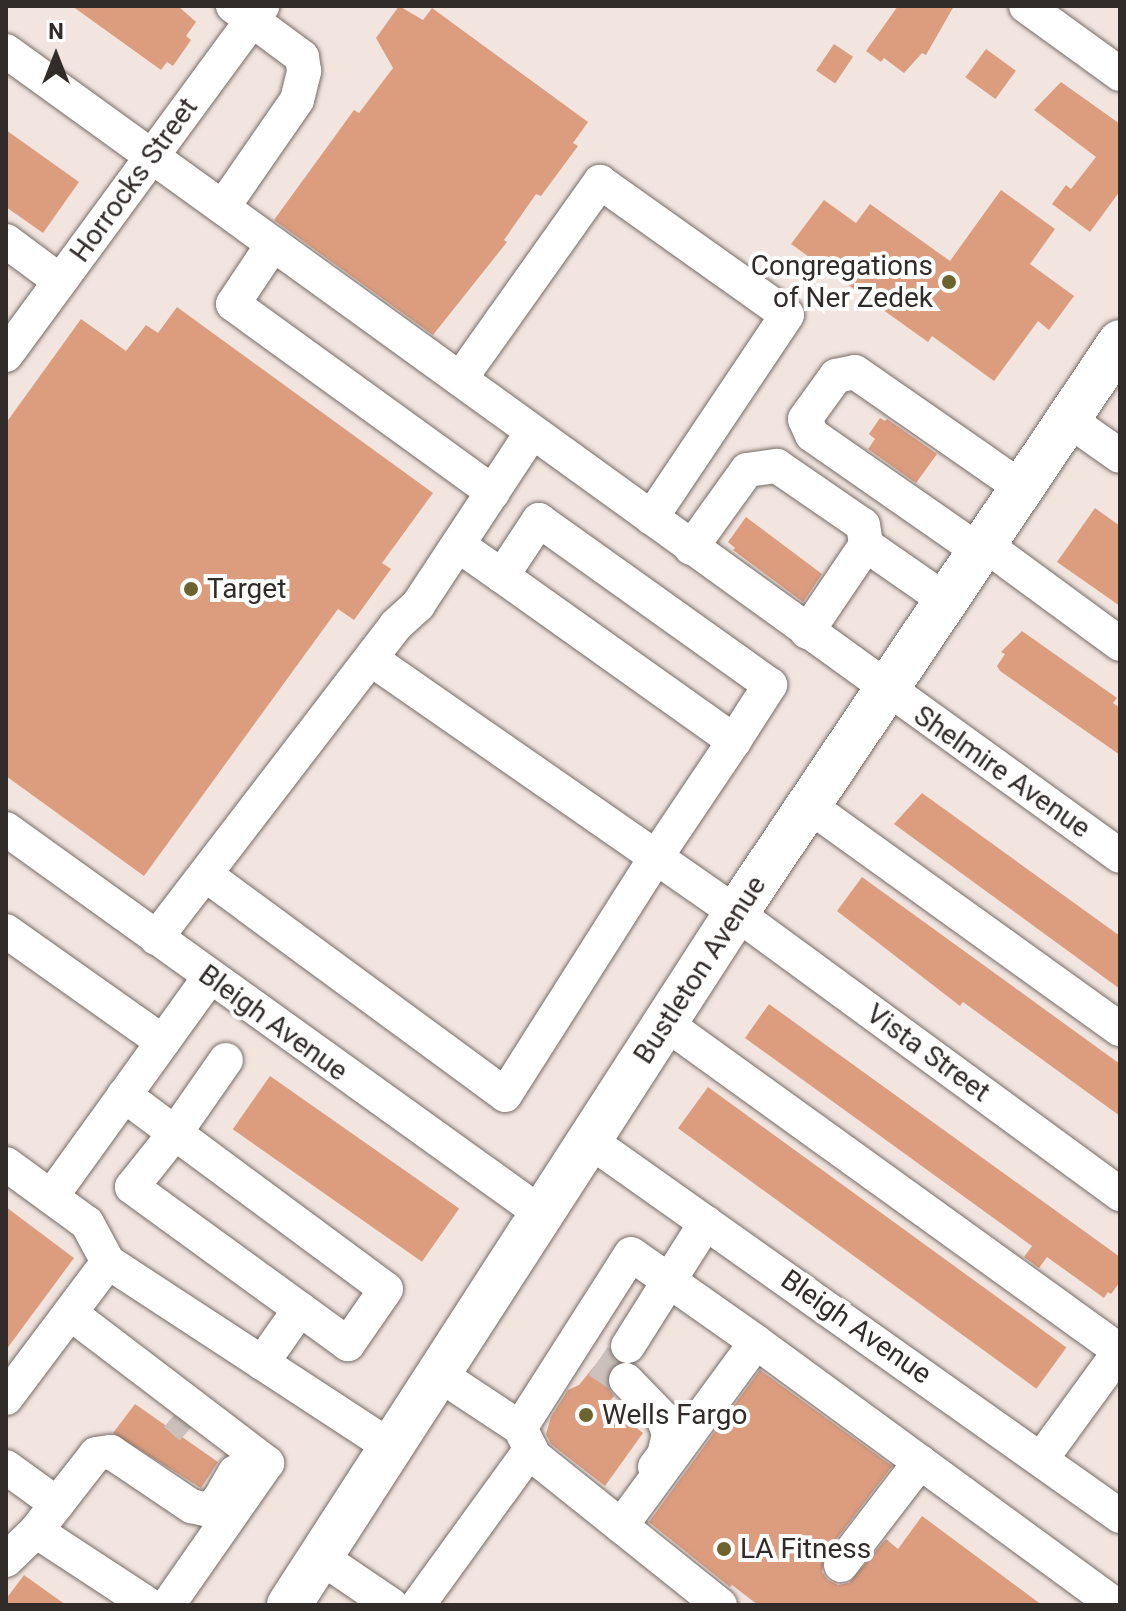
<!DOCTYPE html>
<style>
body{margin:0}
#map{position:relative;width:1126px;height:1611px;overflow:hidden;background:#f2e5e0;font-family:Roboto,sans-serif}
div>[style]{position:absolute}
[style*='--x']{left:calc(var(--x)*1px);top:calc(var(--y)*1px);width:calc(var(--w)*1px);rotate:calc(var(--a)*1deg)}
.building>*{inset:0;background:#dc9d7f;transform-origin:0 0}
.minor-tunnel>*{height:34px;margin-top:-17px;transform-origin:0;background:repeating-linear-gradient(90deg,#cbc0bc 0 34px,transparent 0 51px)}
.roads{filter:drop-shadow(0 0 2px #766b66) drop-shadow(0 0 2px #766b66)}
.minor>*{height:34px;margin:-17px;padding:0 17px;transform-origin:17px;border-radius:17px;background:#fff}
.major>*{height:44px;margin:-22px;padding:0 22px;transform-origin:22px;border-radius:22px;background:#fff}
.dots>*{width:22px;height:22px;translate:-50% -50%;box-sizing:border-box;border:4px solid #fff;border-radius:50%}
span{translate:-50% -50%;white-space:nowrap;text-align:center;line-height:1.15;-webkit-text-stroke:8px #fff;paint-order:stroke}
.street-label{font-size:28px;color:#312c2a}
.poi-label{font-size:28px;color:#312c2a}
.right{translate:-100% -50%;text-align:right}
.left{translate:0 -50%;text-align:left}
.frame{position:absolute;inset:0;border:8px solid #312c2a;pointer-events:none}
.north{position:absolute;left:16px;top:16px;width:80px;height:80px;-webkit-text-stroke:6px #fff;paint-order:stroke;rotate:0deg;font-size:22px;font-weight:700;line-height:32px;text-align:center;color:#312c2a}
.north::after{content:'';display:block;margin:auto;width:28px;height:36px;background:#312c2a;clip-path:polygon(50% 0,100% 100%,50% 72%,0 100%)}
</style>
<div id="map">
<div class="building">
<div style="clip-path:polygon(72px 6px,178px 6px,196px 22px,186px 36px,191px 40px,173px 66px,167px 62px,161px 70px)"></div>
<div style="clip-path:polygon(399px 6px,423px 20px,432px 8px,588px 122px,573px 143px,578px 146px,541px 196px,536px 194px,504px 240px,507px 242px,433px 335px,274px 220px,354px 110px,359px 113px,393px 68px,376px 38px)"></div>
<div style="clip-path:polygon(898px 6px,954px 6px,926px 55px,922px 53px,904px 73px,884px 58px,881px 62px,866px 51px)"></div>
<div style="left:834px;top:44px;width:23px;height:32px;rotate:34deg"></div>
<div style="left:986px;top:49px;width:37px;height:35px;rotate:36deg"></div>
<div style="clip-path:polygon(1061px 82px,1120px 124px,1120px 191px,1090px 232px,1052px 204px,1066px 185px,1071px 189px,1096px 157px,1034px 110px)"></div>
<div style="clip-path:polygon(6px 130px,79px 182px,43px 233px,6px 207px)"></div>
<div style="clip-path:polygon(1001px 190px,1055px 229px,1030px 264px,1074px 296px,1049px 330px,1038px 321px,994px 381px,932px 336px,928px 342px,791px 244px,824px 200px,856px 223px,870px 204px,950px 261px)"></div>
<div style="clip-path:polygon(177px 307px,433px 493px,382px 563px,391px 569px,354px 620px,338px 609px,144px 876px,6px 776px,6px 423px,81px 319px,126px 351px,146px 325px,158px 333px)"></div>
<div style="clip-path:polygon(880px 418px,885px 421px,887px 419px,937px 454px,916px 483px,868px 449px,875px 439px,869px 434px)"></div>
<div style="clip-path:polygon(1095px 508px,1120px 526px,1120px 606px,1057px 562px)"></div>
<div style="clip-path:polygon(746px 517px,822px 574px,803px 602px,733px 550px,735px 548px,728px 542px)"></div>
<div style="clip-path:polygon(1022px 631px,1117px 698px,1113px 703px,1120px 708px,1120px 755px,1000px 671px,997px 666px,1005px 654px,1001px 652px)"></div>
<div style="clip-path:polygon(922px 793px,1120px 936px,1120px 989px,894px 824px)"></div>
<div style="clip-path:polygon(862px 877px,1120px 1064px,1120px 1116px,963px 1002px,960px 1006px,837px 911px)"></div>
<div style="clip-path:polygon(769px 1004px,1120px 1257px,1120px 1282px,1111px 1294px,1108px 1292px,1104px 1298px,1047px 1257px,1039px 1268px,1024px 1257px,1032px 1246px,745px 1038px)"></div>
<div style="left:270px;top:1076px;width:231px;height:65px;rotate:35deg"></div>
<div style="left:708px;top:1087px;width:443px;height:51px;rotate:36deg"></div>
<div style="clip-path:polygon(6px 1207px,74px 1258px,6px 1350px)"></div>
<div style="clip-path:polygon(605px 1353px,617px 1363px,607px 1375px,607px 1386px,614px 1396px,607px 1405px,643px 1433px,605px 1486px,551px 1444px,546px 1434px,551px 1417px,568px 1390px,579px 1385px)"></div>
<div style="clip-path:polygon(760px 1370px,892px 1466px,825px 1554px,822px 1572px,828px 1580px,838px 1585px,849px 1583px,886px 1539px,898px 1549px,922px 1516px,1042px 1605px,758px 1605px,732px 1585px,730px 1587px,649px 1522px)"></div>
<div style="clip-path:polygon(135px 1404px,218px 1462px,201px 1488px,113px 1433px)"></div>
<div style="clip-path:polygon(24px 1575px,66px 1605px,6px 1605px,6px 1599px)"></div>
</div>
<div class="minor-tunnel">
<div style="--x:598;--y:1361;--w:34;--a:34"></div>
<div style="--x:175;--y:1414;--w:21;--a:41"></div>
</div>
<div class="roads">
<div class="minor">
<div style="--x:1026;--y:6;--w:116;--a:35.9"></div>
<div style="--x:6;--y:51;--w:1374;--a:35.85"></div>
<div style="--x:223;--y:207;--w:130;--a:-55.3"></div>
<div style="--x:297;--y:100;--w:30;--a:-76"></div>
<div style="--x:304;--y:71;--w:14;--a:-98"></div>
<div style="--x:302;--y:57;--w:86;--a:-143.5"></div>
<div style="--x:6;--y:241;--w:67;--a:36.5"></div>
<div style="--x:273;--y:244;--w:72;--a:123.7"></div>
<div style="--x:233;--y:304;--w:321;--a:35.9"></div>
<div style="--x:6;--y:355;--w:433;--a:-53.7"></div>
<div style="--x:460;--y:379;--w:242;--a:-54.6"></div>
<div style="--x:600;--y:182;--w:229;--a:35.4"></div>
<div style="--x:787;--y:315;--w:244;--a:123.8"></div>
<div style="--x:1069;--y:420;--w:62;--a:35.2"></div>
<div style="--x:984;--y:544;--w:169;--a:36.3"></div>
<div style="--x:458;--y:545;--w:54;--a:35.2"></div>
<div style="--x:502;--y:576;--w:285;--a:35.4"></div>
<div style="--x:734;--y:741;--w:67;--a:-57.3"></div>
<div style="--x:770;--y:685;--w:284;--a:-144.5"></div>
<div style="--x:539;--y:520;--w:67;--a:123.5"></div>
<div style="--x:691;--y:548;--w:96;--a:-54.3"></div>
<div style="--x:747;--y:470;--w:30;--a:-8"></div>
<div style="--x:777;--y:466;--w:104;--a:34.5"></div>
<div style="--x:863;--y:525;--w:20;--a:81"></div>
<div style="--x:979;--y:551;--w:203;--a:-145.2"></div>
<div style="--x:812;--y:435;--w:17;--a:-114"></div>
<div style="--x:805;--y:419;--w:53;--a:-54.2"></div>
<div style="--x:836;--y:376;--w:19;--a:-12"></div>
<div style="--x:855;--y:372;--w:203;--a:34.8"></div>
<div style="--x:807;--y:632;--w:105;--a:-55.9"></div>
<div style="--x:866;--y:545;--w:96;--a:34.8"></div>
<div style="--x:371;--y:659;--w:445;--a:34.8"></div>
<div style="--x:736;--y:913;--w:476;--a:36.2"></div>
<div style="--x:808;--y:805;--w:384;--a:35.7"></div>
<div style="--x:6;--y:829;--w:660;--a:35.69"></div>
<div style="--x:206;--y:875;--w:371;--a:36.3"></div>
<div style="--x:505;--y:1095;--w:282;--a:-57.6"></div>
<div style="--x:656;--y:857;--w:140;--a:-56.1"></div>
<div style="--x:6;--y:931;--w:192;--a:35.3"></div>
<div style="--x:156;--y:938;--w:394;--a:-52.5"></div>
<div style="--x:396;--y:625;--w:30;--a:-42"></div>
<div style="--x:418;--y:605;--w:207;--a:-56.6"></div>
<div style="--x:665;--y:1023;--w:561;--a:35.79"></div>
<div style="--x:124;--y:1095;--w:64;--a:36.7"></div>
<div style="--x:175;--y:1133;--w:262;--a:36.5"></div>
<div style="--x:386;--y:1289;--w:67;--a:124.6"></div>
<div style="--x:348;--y:1344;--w:267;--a:-144"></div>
<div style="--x:132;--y:1187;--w:69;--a:-51.5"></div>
<div style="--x:175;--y:1133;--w:89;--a:-55.1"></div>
<div style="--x:590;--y:1141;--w:649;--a:35.28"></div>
<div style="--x:6;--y:1164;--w:100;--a:36.1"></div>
<div style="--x:87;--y:1223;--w:44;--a:61.7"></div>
<div style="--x:108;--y:1262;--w:338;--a:33.2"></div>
<div style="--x:51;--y:1197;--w:270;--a:-54.2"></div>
<div style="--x:70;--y:1313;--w:248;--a:37.3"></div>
<div style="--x:267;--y:1463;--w:173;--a:124.9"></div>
<div style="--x:628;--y:1346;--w:146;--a:-57.8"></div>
<div style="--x:262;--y:1363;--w:66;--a:-54.9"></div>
<div style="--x:437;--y:1373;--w:100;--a:33.5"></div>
<div style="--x:520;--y:1428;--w:33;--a:63"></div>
<div style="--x:535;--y:1457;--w:237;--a:38.7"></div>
<div style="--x:626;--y:1380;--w:53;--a:45.8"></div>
<div style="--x:663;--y:1418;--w:17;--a:69"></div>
<div style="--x:669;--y:1434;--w:22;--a:103"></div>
<div style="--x:664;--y:1455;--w:15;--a:127"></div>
<div style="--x:6;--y:1398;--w:170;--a:-53.1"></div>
<div style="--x:520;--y:1428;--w:206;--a:-57.5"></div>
<div style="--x:631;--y:1254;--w:153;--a:35.1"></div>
<div style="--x:1042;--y:1458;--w:132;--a:-53.9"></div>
<div style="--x:6;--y:1467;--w:63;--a:36"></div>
<div style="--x:57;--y:1504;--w:34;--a:128"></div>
<div style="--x:36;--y:1531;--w:135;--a:33.2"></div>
<div style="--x:57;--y:1504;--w:63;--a:-52"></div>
<div style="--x:96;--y:1454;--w:15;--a:-8"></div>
<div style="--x:111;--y:1452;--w:97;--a:34"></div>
<div style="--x:191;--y:1506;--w:18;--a:13"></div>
<div style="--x:209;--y:1510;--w:14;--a:-45"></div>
<div style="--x:219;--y:1500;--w:32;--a:-60"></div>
<div style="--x:621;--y:1526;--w:228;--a:-53.7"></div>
<div style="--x:756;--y:1342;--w:446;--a:36.2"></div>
<div style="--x:319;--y:1556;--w:87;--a:34.2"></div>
<div style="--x:6;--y:1560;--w:42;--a:-44"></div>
<div style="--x:841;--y:1565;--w:130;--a:-52.5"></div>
<div style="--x:418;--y:1605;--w:191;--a:-54.1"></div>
</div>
<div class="major">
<div style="--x:289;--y:1605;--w:824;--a:-57.14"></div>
<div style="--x:736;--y:913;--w:688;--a:-56.08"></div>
</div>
</div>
<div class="dots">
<div style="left:949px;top:282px;background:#6c632f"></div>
<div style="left:191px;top:589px;background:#6c632f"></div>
<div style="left:586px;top:1415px;background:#6c632f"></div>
<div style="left:724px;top:1549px;background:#6c632f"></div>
</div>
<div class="street-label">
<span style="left:134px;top:180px;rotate:-54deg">Horrocks Street</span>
<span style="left:1002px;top:772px;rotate:35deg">Shelmire Avenue</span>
<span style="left:700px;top:970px;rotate:-57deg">Bustleton Avenue</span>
<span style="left:273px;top:1023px;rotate:36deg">Bleigh Avenue</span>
<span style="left:928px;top:1053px;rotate:36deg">Vista Street</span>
<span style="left:856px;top:1327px;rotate:35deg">Bleigh Avenue</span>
</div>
<div class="poi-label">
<span class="right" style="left:933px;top:282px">Congregations<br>of Ner Zedek</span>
<span class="left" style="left:207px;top:589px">Target</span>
<span class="left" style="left:602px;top:1415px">Wells Fargo</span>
<span class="left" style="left:740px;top:1549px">LA Fitness</span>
</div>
<div class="frame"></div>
<div class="north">N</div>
</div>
